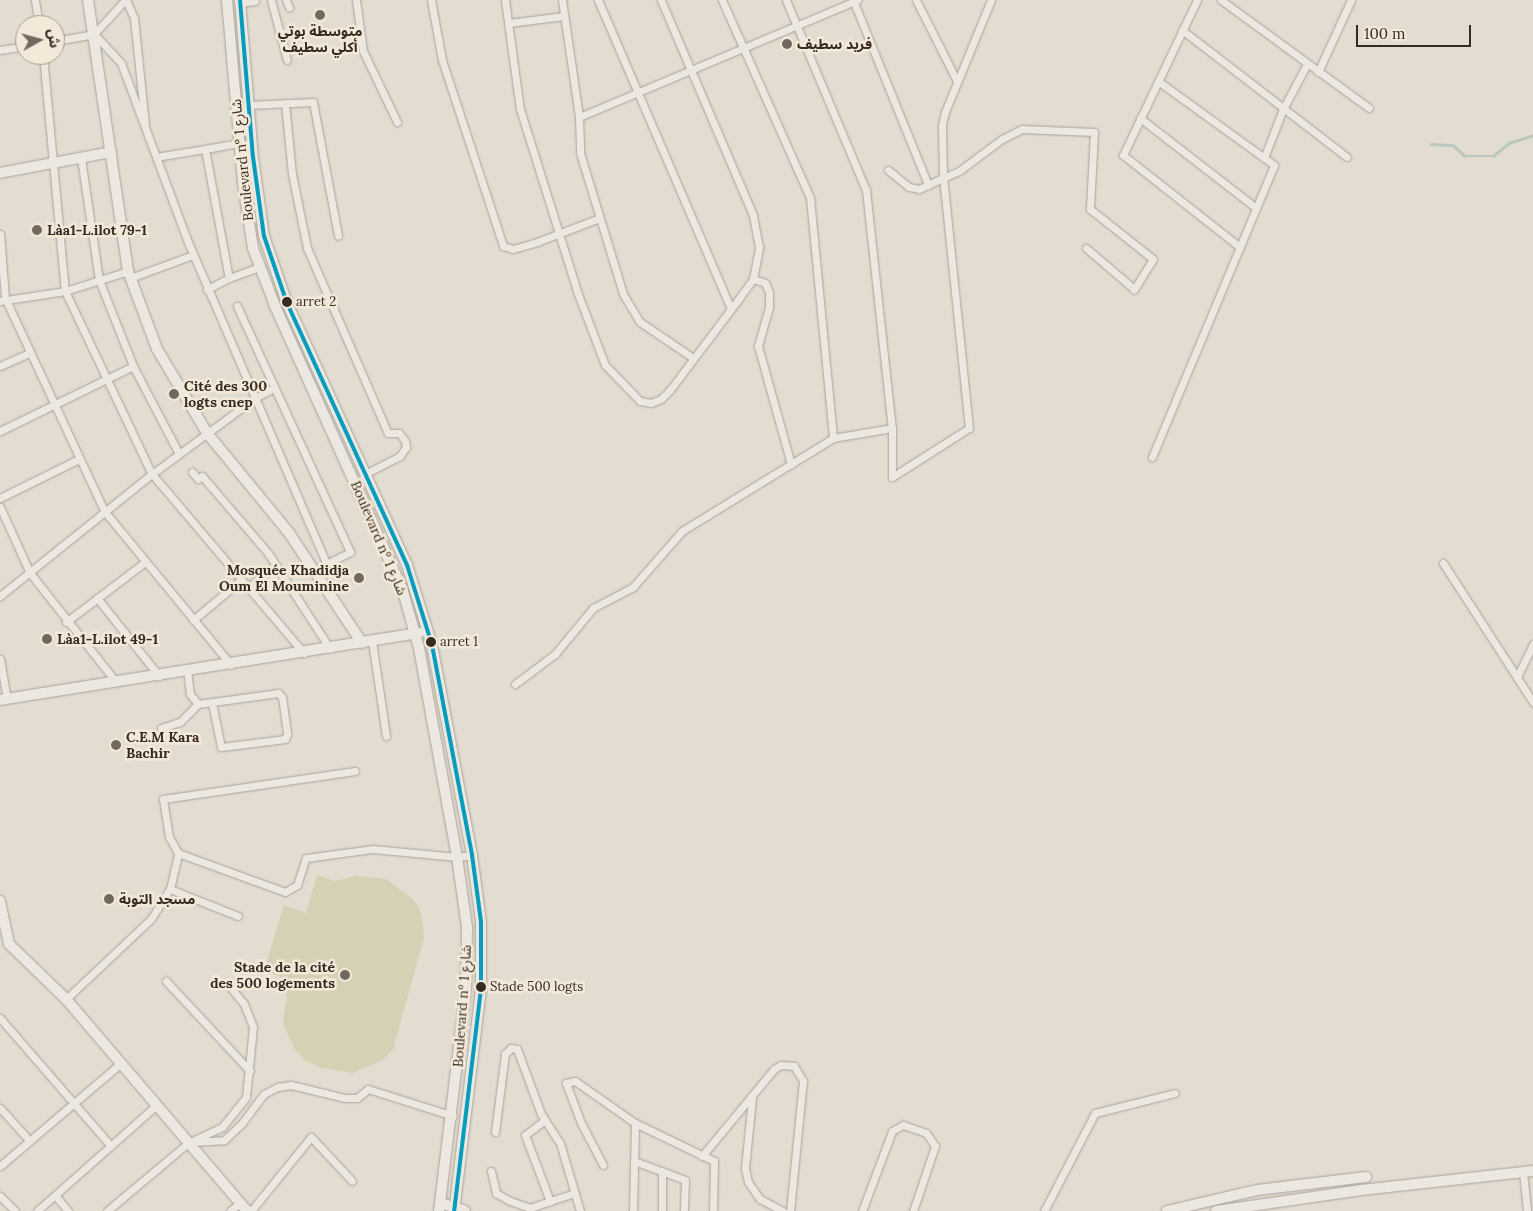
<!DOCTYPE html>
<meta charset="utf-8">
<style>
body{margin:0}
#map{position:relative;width:1533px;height:1211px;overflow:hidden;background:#e3dcd1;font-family:Lora,"Noto Sans Arabic",serif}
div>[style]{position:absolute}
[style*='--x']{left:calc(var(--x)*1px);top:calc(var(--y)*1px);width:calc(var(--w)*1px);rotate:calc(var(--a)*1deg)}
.green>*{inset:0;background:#d4d1b5}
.stream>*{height:2.5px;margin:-1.25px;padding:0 1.25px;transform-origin:1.25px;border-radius:1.25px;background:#bac8bf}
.roads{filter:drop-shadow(0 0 1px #a9a299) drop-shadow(0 0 1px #a9a299)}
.street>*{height:7px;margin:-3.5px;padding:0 3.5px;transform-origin:3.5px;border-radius:3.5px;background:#ece8e1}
.secondary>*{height:10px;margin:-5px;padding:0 5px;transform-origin:5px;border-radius:5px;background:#ece8e1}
.bus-1>*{height:4px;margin:-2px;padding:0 2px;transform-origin:2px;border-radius:2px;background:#069cbd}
.dots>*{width:14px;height:14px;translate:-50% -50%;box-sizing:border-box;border:2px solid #f3e9d8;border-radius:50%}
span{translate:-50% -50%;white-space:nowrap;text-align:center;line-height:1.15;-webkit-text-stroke:5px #f3e9d8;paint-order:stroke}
.bus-label{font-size:13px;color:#372a22}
.left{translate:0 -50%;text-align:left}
.poi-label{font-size:14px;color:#372a22;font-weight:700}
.right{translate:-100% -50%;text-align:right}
.street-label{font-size:14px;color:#372a22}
.north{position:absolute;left:15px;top:15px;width:50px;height:50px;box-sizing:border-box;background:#f3e9d8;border:1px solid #a89d8f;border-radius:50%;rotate:83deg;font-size:14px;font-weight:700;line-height:20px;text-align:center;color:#372a22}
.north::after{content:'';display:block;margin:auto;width:18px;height:22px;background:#73685f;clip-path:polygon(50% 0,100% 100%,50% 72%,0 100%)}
.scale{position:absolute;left:1356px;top:25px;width:115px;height:22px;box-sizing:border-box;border:2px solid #372a22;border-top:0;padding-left:6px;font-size:15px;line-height:18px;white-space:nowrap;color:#372a22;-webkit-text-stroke:4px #f3e9d8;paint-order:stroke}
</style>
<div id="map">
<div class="green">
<div style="clip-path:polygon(317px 875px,335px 881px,356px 876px,386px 879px,413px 899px,420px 910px,423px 926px,424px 938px,393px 1049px,383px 1060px,353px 1073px,321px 1068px,306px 1061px,295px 1050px,283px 1024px,289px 980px,264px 970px,284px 905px,306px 913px)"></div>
</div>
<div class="stream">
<div style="--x:1431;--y:144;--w:22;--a:3"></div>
<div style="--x:1453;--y:145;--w:16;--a:43"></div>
<div style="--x:1465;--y:156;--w:28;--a:0"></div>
<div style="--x:1493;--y:156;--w:21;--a:-39"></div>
<div style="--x:1509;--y:143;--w:25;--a:-18"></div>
</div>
<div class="roads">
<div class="street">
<div style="--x:35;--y:0;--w:25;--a:81"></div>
<div style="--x:126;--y:0;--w:20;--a:66"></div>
<div style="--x:134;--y:18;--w:108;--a:84.1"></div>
<div style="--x:271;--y:0;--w:62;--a:75.1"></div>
<div style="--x:286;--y:0;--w:8;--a:67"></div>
<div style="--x:356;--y:0;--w:51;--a:82.2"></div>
<div style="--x:363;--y:51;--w:79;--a:64.4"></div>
<div style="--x:431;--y:0;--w:61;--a:79.6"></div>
<div style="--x:442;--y:60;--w:196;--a:71.8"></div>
<div style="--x:503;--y:246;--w:10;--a:17"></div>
<div style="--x:513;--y:249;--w:25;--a:-16"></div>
<div style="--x:537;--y:242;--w:67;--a:-20.9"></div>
<div style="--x:505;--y:0;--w:110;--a:82.2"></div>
<div style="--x:520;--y:109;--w:194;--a:72.6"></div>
<div style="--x:578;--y:294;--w:76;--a:69.2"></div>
<div style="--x:605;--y:365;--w:50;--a:45.8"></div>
<div style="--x:640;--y:401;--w:11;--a:10"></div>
<div style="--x:651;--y:403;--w:11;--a:-22"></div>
<div style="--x:661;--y:399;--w:13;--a:-45"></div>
<div style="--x:670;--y:390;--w:116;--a:-53"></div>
<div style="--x:740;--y:297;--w:22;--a:-54"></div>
<div style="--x:753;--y:279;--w:33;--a:-79"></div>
<div style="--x:759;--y:247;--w:33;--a:-101"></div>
<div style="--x:753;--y:215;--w:234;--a:-113.2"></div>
<div style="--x:562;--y:0;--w:118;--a:81.7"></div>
<div style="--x:579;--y:117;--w:36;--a:88"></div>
<div style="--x:580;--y:153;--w:147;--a:73"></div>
<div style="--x:623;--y:294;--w:33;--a:59"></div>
<div style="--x:640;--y:322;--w:64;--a:34.2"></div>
<div style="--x:598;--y:0;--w:336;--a:66.7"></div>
<div style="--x:722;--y:0;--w:217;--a:66"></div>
<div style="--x:810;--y:198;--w:241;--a:84.5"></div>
<div style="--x:786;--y:0;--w:206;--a:67.2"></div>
<div style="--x:866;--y:190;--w:239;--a:83.8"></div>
<div style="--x:853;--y:0;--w:200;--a:67.9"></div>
<div style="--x:916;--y:0;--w:91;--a:63.2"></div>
<div style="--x:1197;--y:0;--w:172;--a:115.5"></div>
<div style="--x:1123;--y:155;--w:149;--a:38.2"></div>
<div style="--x:1221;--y:0;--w:183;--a:36.1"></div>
<div style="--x:240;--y:3;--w:15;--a:-8"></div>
<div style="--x:509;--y:23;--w:55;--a:-7.3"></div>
<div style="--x:1182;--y:30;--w:208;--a:37.6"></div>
<div style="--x:94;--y:34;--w:40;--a:47"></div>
<div style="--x:121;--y:63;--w:191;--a:69.5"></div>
<div style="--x:188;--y:242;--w:349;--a:66.7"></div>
<div style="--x:55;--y:41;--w:40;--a:-10"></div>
<div style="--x:94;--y:34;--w:46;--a:-47.6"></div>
<div style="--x:0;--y:50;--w:25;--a:-9"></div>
<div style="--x:43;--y:55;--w:237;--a:84.7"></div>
<div style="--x:65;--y:291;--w:203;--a:64.6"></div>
<div style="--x:152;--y:474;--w:235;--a:49.7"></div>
<div style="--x:1318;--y:72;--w:79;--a:-65.4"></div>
<div style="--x:285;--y:103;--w:71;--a:84.4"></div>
<div style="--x:292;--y:174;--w:76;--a:78.5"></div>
<div style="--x:307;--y:248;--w:202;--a:66.4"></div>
<div style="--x:388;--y:433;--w:11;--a:0"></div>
<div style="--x:399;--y:433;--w:10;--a:53"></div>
<div style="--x:405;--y:441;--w:6;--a:81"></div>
<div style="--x:406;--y:447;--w:11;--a:124"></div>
<div style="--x:400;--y:456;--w:38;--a:153"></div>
<div style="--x:249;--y:105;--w:64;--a:-2.7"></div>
<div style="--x:313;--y:102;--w:136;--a:79.4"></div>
<div style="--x:579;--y:117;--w:302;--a:-22.8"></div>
<div style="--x:1140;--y:118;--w:147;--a:37.8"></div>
<div style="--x:205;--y:149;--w:35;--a:-10"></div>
<div style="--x:156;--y:157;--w:50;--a:-9.3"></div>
<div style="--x:205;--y:149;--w:131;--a:79.5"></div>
<div style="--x:229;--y:278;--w:25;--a:153"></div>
<div style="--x:81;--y:158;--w:123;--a:81.6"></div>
<div style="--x:99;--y:280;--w:92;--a:68.4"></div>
<div style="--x:133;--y:366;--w:99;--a:62.4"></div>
<div style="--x:1264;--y:158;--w:53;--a:-68.8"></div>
<div style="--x:1283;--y:109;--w:51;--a:-61.9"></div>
<div style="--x:888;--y:170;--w:27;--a:39"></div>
<div style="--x:909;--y:187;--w:10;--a:11"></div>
<div style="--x:919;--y:189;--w:26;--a:-25"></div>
<div style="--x:943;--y:178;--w:53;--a:-91.1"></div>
<div style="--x:942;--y:125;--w:13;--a:-77"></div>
<div style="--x:945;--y:112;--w:121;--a:-67.7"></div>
<div style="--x:0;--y:234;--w:64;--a:85.5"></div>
<div style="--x:5;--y:298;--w:236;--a:65"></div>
<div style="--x:105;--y:512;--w:198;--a:50.5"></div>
<div style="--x:130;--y:278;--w:67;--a:-20.1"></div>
<div style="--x:229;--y:278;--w:33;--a:-20"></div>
<div style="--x:753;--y:279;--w:13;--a:18"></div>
<div style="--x:765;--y:283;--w:10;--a:66"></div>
<div style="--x:769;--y:292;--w:15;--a:90"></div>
<div style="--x:769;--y:307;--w:41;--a:105.8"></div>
<div style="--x:758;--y:346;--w:123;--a:74.4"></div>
<div style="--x:0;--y:301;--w:66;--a:-8.7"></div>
<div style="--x:65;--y:291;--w:66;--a:-17.6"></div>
<div style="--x:237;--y:306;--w:271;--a:65.3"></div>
<div style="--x:350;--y:552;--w:39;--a:153"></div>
<div style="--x:0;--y:366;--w:32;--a:-24"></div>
<div style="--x:0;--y:431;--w:148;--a:-26"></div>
<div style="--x:1152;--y:457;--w:316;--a:-67.3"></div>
<div style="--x:1274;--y:165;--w:143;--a:-144.1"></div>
<div style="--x:192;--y:472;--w:9;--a:49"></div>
<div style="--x:198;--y:479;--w:5;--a:-37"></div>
<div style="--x:202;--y:476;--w:101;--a:49.4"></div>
<div style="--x:268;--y:553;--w:114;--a:57.1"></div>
<div style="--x:0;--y:498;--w:88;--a:-26.3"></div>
<div style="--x:0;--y:507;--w:72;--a:65.6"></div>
<div style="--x:30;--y:573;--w:139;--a:51.7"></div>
<div style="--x:1443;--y:563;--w:166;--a:57.1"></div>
<div style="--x:247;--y:588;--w:37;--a:-38"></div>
<div style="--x:0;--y:596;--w:195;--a:-38.8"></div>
<div style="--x:152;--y:474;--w:128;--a:-36.4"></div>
<div style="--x:255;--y:398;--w:21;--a:-28"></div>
<div style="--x:97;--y:598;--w:100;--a:51.5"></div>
<div style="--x:193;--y:620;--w:62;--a:-39.8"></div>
<div style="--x:66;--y:622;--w:99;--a:-37.2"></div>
<div style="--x:372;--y:641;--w:96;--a:81.6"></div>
<div style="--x:0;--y:659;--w:41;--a:80.1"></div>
<div style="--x:1517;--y:677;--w:37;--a:-64"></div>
<div style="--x:515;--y:684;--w:50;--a:-36.9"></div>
<div style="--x:555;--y:654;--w:60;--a:-50.4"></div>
<div style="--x:593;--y:608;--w:45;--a:-27.7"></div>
<div style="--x:633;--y:587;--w:74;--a:-48.8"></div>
<div style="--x:682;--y:531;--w:177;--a:-31.6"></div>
<div style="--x:833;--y:438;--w:60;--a:-9.6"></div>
<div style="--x:892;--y:428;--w:49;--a:90"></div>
<div style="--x:892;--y:477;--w:91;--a:-32.5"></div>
<div style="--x:969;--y:428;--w:251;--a:-95.9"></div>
<div style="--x:943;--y:178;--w:17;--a:-24"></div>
<div style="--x:959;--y:171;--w:54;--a:-36.7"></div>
<div style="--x:1002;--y:139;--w:22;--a:-27"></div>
<div style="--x:1022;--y:129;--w:72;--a:2.4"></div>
<div style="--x:1094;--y:132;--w:77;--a:93"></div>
<div style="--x:1090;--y:209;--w:80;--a:38.4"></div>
<div style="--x:1153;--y:259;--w:36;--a:122"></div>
<div style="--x:1134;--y:289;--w:63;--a:-139.5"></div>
<div style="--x:198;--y:704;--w:81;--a:-7.8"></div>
<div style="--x:278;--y:693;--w:6;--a:45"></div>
<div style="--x:282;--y:697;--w:37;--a:82"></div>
<div style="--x:287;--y:734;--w:5;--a:112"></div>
<div style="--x:285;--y:739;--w:64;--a:172.9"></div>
<div style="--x:221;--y:747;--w:45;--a:-101.6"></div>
<div style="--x:161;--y:728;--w:20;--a:-18"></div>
<div style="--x:180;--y:722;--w:25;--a:-45"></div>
<div style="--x:198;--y:704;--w:13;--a:-129"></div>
<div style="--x:190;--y:694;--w:23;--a:-97"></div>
<div style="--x:178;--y:853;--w:18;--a:-119"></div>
<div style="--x:169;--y:837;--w:38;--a:-99"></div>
<div style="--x:163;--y:799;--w:194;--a:-8.3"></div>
<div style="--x:170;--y:889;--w:73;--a:21.7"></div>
<div style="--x:166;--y:981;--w:123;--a:47"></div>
<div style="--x:66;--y:999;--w:117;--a:-43.3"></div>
<div style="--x:151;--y:919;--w:36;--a:-58"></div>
<div style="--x:170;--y:889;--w:37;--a:-77"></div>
<div style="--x:178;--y:853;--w:114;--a:20"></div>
<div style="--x:285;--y:892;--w:14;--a:-30"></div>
<div style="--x:297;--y:885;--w:28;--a:-72"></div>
<div style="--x:306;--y:858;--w:68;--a:-7.7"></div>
<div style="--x:373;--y:849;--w:84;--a:5.4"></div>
<div style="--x:457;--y:857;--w:15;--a:-8"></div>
<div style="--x:0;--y:1018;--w:169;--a:49.1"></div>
<div style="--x:752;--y:1098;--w:70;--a:95.7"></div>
<div style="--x:745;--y:1168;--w:14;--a:78"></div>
<div style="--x:748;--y:1182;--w:21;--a:55"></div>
<div style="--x:760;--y:1199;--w:26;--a:28"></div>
<div style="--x:0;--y:1108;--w:43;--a:47.8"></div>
<div style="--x:545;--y:1120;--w:25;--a:143"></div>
<div style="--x:525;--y:1135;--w:71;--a:69.3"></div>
<div style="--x:550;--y:1201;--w:26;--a:-18"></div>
<div style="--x:495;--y:1132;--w:79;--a:-82.7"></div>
<div style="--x:505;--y:1054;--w:8;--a:-45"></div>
<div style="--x:511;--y:1048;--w:6;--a:9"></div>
<div style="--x:517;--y:1049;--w:69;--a:69.7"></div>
<div style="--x:541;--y:1114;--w:35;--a:57"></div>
<div style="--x:560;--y:1143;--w:71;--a:73.6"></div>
<div style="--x:191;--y:1142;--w:33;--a:-3"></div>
<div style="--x:224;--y:1140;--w:25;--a:-43"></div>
<div style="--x:242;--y:1123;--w:36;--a:-53"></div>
<div style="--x:264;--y:1094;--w:16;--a:-27"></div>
<div style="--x:278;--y:1087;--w:13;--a:-9"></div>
<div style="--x:291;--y:1085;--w:56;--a:13.5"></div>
<div style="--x:345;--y:1098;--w:12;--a:0"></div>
<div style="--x:357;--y:1098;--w:14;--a:-39"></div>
<div style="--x:368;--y:1089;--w:89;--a:17.6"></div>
<div style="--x:702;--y:1156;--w:113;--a:-50.4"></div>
<div style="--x:774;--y:1069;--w:8;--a:-30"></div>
<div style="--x:781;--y:1065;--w:13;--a:4"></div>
<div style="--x:794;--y:1066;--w:17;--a:59"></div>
<div style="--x:803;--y:1081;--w:131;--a:95.7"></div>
<div style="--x:634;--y:1161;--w:54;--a:20.4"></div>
<div style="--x:685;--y:1180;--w:31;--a:92"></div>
<div style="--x:603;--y:1165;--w:47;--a:-117.6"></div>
<div style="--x:581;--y:1123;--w:43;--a:-110.6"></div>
<div style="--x:566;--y:1083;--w:9;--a:-13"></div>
<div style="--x:575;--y:1081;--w:73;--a:35"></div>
<div style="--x:0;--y:1166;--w:157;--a:-40.4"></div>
<div style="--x:491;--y:1171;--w:23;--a:77"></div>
<div style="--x:496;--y:1193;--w:16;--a:30"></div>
<div style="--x:510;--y:1201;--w:21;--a:19"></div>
<div style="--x:530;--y:1208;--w:21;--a:-19"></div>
<div style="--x:662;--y:1171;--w:40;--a:90"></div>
<div style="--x:1523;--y:1172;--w:39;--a:84"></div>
<div style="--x:55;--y:1195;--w:21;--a:51"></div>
<div style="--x:0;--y:1196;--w:21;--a:45"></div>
<div style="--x:37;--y:1211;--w:160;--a:-41.5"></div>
<div style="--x:107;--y:1211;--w:106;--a:-40"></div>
<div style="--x:188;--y:1143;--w:38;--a:-25"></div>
<div style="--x:222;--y:1127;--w:38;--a:-51"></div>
<div style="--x:246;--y:1097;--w:70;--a:-84.3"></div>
<div style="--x:253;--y:1027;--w:25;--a:-111"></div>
<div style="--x:244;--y:1004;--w:21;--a:-129"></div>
<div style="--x:230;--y:1211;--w:13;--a:-39"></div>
<div style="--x:251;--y:1211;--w:95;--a:-51"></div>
<div style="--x:311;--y:1137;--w:60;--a:47"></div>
<div style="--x:633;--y:1211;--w:88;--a:-88.7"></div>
<div style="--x:635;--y:1123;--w:88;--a:25.7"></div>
<div style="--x:714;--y:1161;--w:50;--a:91.1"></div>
<div style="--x:862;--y:1211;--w:85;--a:-69.4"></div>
<div style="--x:892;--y:1131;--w:13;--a:-29"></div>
<div style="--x:903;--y:1125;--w:24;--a:19"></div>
<div style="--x:926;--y:1133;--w:16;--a:55"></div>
<div style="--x:935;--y:1146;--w:69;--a:108.7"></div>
<div style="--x:1044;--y:1211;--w:110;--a:-62.5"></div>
<div style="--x:1095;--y:1113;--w:82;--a:-14"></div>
</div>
<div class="secondary">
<div style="--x:88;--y:0;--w:274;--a:81.6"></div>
<div style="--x:128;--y:271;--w:83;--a:69.6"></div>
<div style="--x:157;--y:349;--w:98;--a:59.2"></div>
<div style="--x:207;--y:433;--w:129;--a:50.6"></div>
<div style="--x:289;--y:533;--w:132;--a:56.4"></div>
<div style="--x:227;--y:0;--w:185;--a:85"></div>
<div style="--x:243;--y:184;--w:65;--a:81.1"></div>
<div style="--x:253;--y:248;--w:62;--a:69.2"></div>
<div style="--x:275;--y:306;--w:309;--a:65.8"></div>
<div style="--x:402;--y:588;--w:62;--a:74.2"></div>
<div style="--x:419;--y:648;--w:212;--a:79.7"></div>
<div style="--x:457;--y:857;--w:71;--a:81.9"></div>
<div style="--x:467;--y:927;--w:61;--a:90.9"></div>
<div style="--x:466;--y:988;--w:225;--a:96.9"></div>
<div style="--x:240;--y:0;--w:158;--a:85.3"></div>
<div style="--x:253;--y:157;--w:80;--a:82.1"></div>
<div style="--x:264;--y:236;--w:71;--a:71.1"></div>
<div style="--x:287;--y:303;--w:288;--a:65.4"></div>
<div style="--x:407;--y:565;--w:84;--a:72.6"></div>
<div style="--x:432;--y:645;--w:214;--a:79.2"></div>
<div style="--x:472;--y:855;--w:68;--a:82.3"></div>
<div style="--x:481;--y:922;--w:67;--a:90"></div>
<div style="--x:481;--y:989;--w:224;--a:96.9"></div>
<div style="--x:0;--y:173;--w:113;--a:-10.7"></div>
<div style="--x:0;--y:700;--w:425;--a:-9.1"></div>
<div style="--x:0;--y:901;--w:44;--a:78.2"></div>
<div style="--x:9;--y:944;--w:79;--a:44"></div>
<div style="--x:66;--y:999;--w:279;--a:49.5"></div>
<div style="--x:441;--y:1203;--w:25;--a:18"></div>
<div style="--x:1167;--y:1211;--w:92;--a:-13.1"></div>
<div style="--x:1257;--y:1190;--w:110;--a:-6.8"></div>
<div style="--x:1216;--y:1211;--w:147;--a:-8.2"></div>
<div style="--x:1361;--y:1190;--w:173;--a:-6.3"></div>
</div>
</div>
<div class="bus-1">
<div style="--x:240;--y:0;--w:158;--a:85.3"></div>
<div style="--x:253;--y:157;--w:80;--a:82.1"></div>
<div style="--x:264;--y:236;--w:71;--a:71.1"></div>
<div style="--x:287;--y:303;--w:288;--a:65.4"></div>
<div style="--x:407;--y:565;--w:84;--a:72.6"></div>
<div style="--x:432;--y:645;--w:214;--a:79.2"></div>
<div style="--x:472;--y:855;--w:68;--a:82.3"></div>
<div style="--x:481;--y:922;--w:67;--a:90"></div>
<div style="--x:481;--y:989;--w:224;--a:96.9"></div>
</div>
<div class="dots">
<div style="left:320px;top:15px;background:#73685f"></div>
<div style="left:787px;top:44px;background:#73685f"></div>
<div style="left:37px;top:230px;background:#73685f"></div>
<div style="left:287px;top:302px;background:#372a22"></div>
<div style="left:174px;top:394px;background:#73685f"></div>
<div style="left:359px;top:578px;background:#73685f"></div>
<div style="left:47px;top:639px;background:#73685f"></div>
<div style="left:431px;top:642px;background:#372a22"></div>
<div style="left:116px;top:745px;background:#73685f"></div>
<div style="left:109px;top:899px;background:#73685f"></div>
<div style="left:345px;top:975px;background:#73685f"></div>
<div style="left:481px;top:987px;background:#372a22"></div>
</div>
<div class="bus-label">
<span class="left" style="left:296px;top:302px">arret 2</span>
<span class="left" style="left:440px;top:642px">arret 1</span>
<span class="left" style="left:490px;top:987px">Stade 500 logts</span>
</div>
<div class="poi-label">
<span style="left:320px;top:39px">متوسطة بوتي<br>أكلي سطيف</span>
<span class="left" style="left:797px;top:44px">فريد سطيف</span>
<span class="left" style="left:47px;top:230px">Làa1-L.ilot 79-1</span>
<span class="left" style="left:184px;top:394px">Cité des 300<br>logts cnep</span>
<span class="right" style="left:349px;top:578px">Mosquée Khadidja<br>Oum El Mouminine</span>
<span class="left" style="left:57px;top:639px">Làa1-L.ilot 49-1</span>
<span class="left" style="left:126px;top:745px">C.E.M Kara<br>Bachir</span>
<span class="left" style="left:119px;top:899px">مسجد التوبة</span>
<span class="right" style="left:335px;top:975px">Stade de la cité<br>des 500 logements</span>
</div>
<div class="street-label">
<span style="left:242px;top:160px;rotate:-96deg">Boulevard n° شارع 1</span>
<span style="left:379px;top:538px;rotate:67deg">Boulevard n° شارع 1</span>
<span style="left:462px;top:1006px;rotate:-86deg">Boulevard n° شارع 1</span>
</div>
<div class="north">ش</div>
<div class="scale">100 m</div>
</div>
